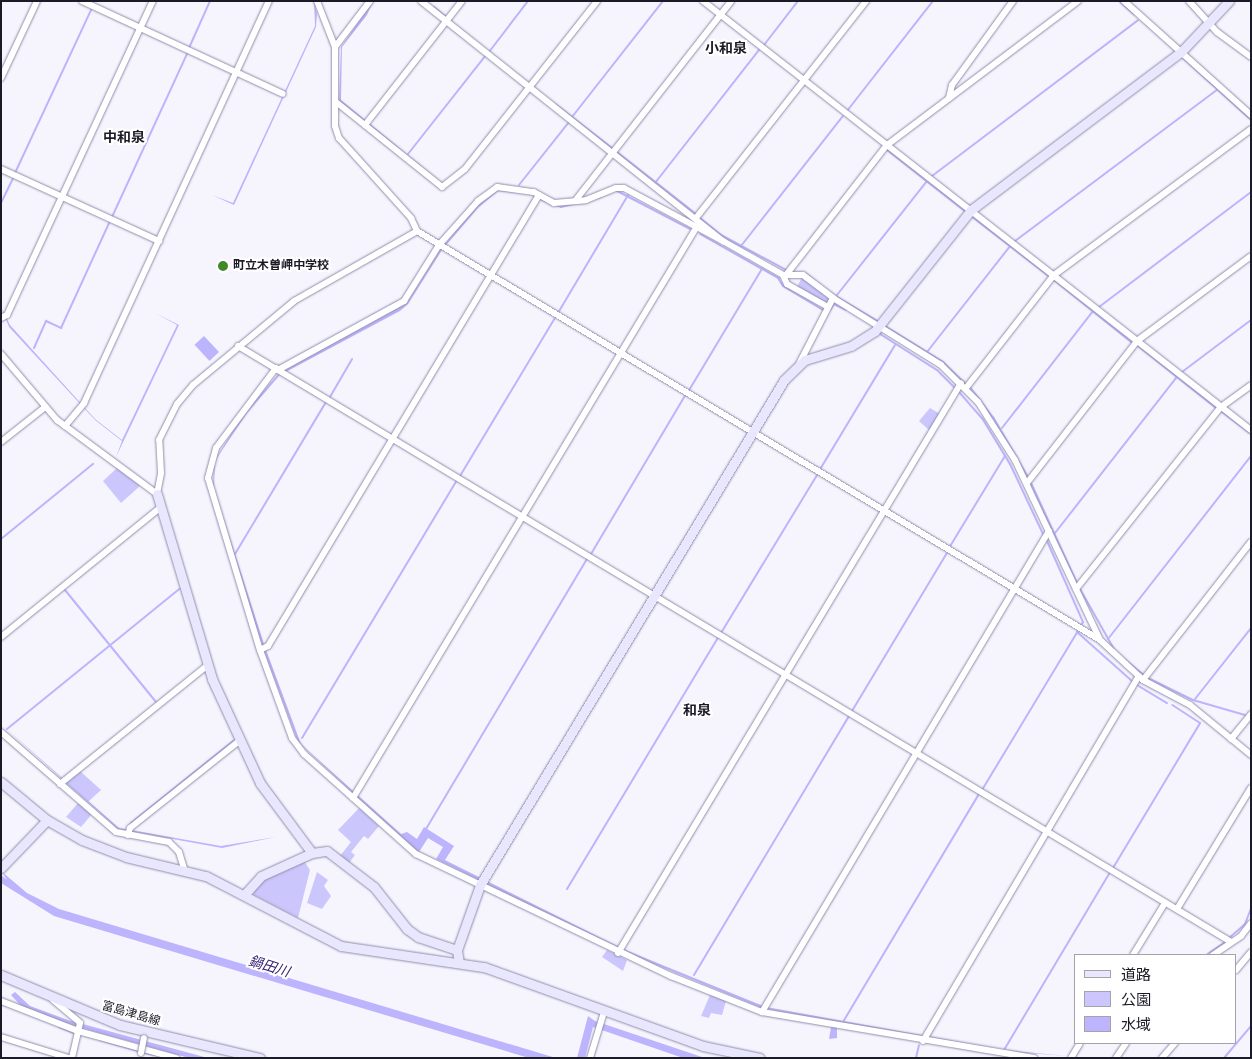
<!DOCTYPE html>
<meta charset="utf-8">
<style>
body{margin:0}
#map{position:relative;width:1252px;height:1059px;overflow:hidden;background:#f6f5fd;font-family:Bitter,"Noto Sans JP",serif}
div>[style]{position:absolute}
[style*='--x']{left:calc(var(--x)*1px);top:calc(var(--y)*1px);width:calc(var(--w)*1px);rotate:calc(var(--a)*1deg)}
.green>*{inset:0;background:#cbc7fc}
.water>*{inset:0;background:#bcb4fd;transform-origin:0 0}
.stream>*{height:2px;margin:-1px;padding:0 1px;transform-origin:1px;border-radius:1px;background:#bcb4fd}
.roads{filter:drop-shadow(0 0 1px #8f8cae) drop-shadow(0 0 1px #8f8cae)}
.street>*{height:6px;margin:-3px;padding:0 3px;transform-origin:3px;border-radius:3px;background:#fff}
.secondary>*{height:9px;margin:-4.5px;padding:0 4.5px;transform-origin:4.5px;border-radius:4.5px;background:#e9e7fd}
.bridges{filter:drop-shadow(0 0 1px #8f8cae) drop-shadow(0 0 1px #8f8cae)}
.street-bridge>*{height:6px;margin:-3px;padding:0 3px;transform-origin:3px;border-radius:3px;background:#fff}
.dots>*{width:14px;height:14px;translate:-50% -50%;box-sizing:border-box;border:2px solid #fff;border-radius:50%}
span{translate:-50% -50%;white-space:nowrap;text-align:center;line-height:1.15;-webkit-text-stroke:4px #fff;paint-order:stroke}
.poi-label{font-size:12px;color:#1b1a27;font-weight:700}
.left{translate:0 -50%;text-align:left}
.street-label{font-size:12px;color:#1b1a27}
.neighbourhood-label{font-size:14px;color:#1b1a27;font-weight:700}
.water-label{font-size:14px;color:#382375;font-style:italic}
.frame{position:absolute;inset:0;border:2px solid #1b1a27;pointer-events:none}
.legend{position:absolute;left:1074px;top:954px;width:162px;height:90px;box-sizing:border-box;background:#fff;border:1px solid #a4a3a9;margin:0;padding:6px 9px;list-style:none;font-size:15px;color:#1b1a27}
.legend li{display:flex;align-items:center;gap:10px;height:25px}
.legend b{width:25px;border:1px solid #a4a3a9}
</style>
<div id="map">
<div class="green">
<div style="clip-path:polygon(802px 277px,830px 298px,827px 304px,797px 287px)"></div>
<div style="clip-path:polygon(930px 408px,940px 414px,930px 431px,919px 421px)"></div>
<div style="clip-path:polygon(117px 468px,140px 486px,121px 503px,103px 481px)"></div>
<div style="clip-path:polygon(80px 771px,101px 790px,88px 802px,66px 783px)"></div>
<div style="clip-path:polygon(78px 803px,92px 814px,81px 827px,66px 817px)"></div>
<div style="clip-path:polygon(359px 808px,379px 826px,368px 839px,364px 836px,351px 852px,355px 855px,349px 863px,340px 856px,351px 842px,338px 830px)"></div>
<div style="clip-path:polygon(304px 861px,310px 870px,298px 918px,254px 895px,253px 886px,263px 878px)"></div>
<div style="clip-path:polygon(317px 872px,328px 880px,324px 886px,331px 896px,322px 909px,307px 903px)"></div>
<div style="clip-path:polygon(607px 950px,627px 960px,623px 971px,602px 957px)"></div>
<div style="clip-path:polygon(710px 995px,726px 1001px,722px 1015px,711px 1013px,709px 1018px,701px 1016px)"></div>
</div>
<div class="water">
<div style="clip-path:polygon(314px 1px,317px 14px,316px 27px,234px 205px,212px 195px,233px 203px,315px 26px)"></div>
<div style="clip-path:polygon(373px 1px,367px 15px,342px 47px,341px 100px,442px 183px,339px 101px,341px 47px)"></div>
<div style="clip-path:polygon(498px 190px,534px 195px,498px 191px,478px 208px,442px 250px,408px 304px,400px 311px,280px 375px,247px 413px,215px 461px,214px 489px,265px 647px,301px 744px,401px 834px,407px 832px,417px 839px,424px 827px,454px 846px,445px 860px,623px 949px,766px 1007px,1004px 1050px,1068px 1056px,1011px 1052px,837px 1024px,837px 1038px,829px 1039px,832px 1021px,762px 1008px,622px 951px,436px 859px,443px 847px,428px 838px,419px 852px,411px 847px,298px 742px,263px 648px,213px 490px,214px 461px,245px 412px,279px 373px,407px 303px,440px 250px,476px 207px)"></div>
<div style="clip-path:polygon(1px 307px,10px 325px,95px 419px,122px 440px,177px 325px,155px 313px,179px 325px,116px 457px,122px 441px,95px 420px,9px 327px)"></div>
<div style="left:204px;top:336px;width:22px;height:13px;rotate:47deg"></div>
<div style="clip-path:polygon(1px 724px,119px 828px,221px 846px,276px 837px,222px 848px,118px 829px)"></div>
<div style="clip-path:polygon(evenodd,1px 871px,27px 893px,59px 909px,556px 1058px,529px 1058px,54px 916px,1px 883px,1px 875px,7px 880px,1px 871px,17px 888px,57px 911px,434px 1024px,57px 911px,17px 888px)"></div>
<div style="clip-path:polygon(15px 992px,30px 1006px,68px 1020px,208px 1058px,189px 1058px,75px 1026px,22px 1007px,11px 995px)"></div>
<div style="clip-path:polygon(588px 1016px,595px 1021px,705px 1058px,683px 1058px,593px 1027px,585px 1058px,577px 1058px)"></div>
</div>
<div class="stream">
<div style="--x:1119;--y:1;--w:20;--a:41"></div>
<div style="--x:434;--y:7;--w:16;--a:40"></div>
<div style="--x:764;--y:45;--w:56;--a:-52.3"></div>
<div style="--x:189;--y:48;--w:51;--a:-65.9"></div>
<div style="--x:489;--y:52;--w:64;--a:-52.6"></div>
<div style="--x:1181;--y:56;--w:95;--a:42.4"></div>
<div style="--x:555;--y:104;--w:72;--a:37.7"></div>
<div style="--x:847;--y:111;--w:140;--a:-52"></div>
<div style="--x:572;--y:117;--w:147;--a:-51.9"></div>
<div style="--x:887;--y:150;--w:100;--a:38.1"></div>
<div style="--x:617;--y:152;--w:100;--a:38.1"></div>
<div style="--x:408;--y:154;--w:125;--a:-51.8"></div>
<div style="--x:15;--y:173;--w:182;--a:-65"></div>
<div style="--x:932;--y:176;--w:258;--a:-37.1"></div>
<div style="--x:655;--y:183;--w:169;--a:-52"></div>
<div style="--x:519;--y:185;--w:80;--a:-51.6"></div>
<div style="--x:617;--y:191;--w:82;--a:27.5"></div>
<div style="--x:542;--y:200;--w:20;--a:20"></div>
<div style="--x:561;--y:207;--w:41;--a:-14"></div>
<div style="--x:1;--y:203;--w:30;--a:-64"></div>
<div style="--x:971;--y:216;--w:100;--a:37.7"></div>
<div style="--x:112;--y:217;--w:182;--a:-65.3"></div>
<div style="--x:700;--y:218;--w:27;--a:39"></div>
<div style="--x:721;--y:235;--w:76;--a:28.2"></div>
<div style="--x:700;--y:234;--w:90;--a:29.4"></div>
<div style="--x:778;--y:278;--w:9;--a:58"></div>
<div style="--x:783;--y:286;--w:47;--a:31"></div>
<div style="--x:1015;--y:241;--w:252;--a:-36.8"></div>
<div style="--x:741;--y:246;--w:165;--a:-51.9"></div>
<div style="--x:805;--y:273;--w:14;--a:39"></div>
<div style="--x:1054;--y:280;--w:99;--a:38.8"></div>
<div style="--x:832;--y:294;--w:55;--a:30.8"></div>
<div style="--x:837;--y:295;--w:145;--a:-51.7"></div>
<div style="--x:1099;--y:307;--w:191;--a:-37.1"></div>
<div style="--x:830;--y:310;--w:7;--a:-56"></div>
<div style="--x:834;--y:304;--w:13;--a:27"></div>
<div style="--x:558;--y:313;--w:137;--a:-59.3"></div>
<div style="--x:885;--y:326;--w:68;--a:31.8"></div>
<div style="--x:943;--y:362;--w:32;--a:44"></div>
<div style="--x:880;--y:334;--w:67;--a:32.3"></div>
<div style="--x:937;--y:370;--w:24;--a:45"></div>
<div style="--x:1138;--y:346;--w:100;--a:38.5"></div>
<div style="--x:34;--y:348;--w:30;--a:-66"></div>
<div style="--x:46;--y:321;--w:17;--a:25"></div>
<div style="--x:61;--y:328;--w:118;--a:-65.4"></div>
<div style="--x:927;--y:352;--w:135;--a:-51.9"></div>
<div style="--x:1182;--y:372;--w:86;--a:-37"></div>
<div style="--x:970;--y:387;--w:38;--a:53"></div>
<div style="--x:993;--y:417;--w:69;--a:59.7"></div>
<div style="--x:688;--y:392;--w:144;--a:-59"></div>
<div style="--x:959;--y:392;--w:35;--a:49"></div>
<div style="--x:982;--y:418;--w:54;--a:58.7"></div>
<div style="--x:1010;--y:464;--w:77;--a:64.8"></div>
<div style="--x:330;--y:397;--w:44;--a:-59.9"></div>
<div style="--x:1222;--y:412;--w:36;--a:37"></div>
<div style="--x:1002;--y:428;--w:148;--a:-52.1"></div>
<div style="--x:819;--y:471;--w:147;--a:-58.9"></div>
<div style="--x:460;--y:476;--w:184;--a:-59"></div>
<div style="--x:1031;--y:483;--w:110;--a:65.3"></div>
<div style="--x:1055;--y:533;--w:198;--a:-52"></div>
<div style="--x:1;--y:539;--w:119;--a:-39.2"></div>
<div style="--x:1047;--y:541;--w:89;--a:66"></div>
<div style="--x:1083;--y:622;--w:6;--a:121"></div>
<div style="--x:949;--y:548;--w:108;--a:-58.7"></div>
<div style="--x:235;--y:554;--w:177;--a:-59.1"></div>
<div style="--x:591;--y:554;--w:184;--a:-59.3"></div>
<div style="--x:1080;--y:589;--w:69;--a:60.5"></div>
<div style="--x:65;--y:590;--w:144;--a:50.9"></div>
<div style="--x:1077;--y:632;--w:74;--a:41.7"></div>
<div style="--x:721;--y:633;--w:185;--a:-58.7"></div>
<div style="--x:1108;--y:639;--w:232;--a:-52"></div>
<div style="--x:1124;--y:659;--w:26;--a:39"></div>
<div style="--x:1148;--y:678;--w:50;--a:26.1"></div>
<div style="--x:1193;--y:700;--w:54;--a:16.1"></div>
<div style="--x:1137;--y:685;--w:35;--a:31"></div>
<div style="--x:1195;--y:699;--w:90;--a:-51.7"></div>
<div style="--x:852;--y:711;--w:184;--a:-59"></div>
<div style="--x:7;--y:729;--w:222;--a:-39.1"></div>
<div style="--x:302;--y:738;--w:301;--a:-59"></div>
<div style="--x:982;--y:790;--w:186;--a:-58.9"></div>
<div style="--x:131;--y:823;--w:131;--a:-38.8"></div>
<div style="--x:426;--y:829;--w:314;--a:-59.2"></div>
<div style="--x:1113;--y:868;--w:169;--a:-59"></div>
<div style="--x:1200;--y:723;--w:33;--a:-147"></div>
<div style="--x:567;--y:889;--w:293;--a:-59"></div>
<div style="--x:1229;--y:938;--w:21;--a:-41"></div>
<div style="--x:1245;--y:924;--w:17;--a:-69"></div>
<div style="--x:1206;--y:955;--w:25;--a:-34"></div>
<div style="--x:694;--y:975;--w:302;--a:-59.1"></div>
<div style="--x:843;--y:1022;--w:265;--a:-59.2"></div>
<div style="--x:59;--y:1027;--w:15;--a:23"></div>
<div style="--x:100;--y:1040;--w:40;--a:16"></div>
<div style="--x:1004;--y:1050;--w:207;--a:-59.2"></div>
<div style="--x:145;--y:1053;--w:10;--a:11"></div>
<div style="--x:916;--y:1058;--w:13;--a:-77"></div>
<div style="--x:1224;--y:1058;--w:42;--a:-49.8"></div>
</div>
<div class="roads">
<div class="street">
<div style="--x:82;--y:1;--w:221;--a:24.8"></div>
<div style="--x:317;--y:1;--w:49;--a:68.6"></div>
<div style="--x:335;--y:47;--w:79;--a:90"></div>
<div style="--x:335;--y:126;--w:13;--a:72"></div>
<div style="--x:339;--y:138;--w:108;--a:48"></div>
<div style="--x:411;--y:218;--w:14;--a:65"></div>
<div style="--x:417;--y:231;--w:796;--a:30.91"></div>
<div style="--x:421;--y:1;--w:386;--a:38.5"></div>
<div style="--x:723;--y:241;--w:69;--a:29.5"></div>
<div style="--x:783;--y:275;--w:10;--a:66"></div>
<div style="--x:787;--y:284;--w:47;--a:29.3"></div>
<div style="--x:703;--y:1;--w:696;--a:38.06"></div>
<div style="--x:1124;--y:1;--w:171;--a:41.9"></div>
<div style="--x:1189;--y:1;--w:42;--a:47.9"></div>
<div style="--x:1217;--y:32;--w:42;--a:36.3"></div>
<div style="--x:335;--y:47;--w:58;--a:-52.7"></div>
<div style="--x:1;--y:78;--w:85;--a:-64.9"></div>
<div style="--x:949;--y:98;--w:13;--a:-77"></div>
<div style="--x:952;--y:85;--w:104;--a:-54"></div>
<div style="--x:336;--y:102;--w:136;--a:38.7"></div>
<div style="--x:442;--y:187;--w:29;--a:-38"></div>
<div style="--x:465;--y:169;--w:214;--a:-51.8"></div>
<div style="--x:365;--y:125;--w:157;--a:-52"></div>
<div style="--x:1;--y:169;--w:174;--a:24.5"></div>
<div style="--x:575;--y:201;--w:254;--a:-52"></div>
<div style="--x:696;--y:218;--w:276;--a:-51.9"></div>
<div style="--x:783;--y:275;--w:20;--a:0"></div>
<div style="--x:803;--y:275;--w:38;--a:37"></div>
<div style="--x:786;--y:275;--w:165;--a:-52.2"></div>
<div style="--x:887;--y:145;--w:239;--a:-37"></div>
<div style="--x:1;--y:318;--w:7;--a:-27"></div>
<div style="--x:7;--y:315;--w:346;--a:-65.1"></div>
<div style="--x:238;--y:346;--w:1158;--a:30.97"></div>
<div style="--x:1;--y:354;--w:87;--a:49.7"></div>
<div style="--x:57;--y:420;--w:124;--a:36.5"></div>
<div style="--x:157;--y:494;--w:21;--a:-79"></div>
<div style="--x:161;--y:473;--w:33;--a:-93"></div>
<div style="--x:159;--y:440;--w:40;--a:-63.4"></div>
<div style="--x:177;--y:404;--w:25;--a:-50"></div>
<div style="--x:193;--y:385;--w:131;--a:-39.7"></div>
<div style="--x:294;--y:301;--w:142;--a:-29.6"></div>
<div style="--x:799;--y:364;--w:74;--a:-62.7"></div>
<div style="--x:833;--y:298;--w:127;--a:31.8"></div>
<div style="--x:941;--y:365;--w:52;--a:45"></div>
<div style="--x:978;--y:402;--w:69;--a:57.5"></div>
<div style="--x:1015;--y:460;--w:199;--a:64.7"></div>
<div style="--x:1100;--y:640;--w:59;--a:42.9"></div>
<div style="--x:1143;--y:680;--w:53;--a:28"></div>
<div style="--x:1190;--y:705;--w:79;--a:39.3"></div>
<div style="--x:276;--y:368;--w:100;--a:126.9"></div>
<div style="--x:216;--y:448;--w:31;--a:105"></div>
<div style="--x:208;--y:478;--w:180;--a:73.2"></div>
<div style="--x:260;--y:650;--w:94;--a:70"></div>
<div style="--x:292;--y:738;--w:20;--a:53"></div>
<div style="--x:304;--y:754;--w:150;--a:41.8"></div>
<div style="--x:416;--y:854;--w:283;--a:25.6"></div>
<div style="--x:671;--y:976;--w:98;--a:21.6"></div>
<div style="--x:762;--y:1012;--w:276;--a:9.6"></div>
<div style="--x:278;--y:370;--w:144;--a:-28.7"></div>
<div style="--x:404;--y:301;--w:66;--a:-58"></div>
<div style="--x:439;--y:245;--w:59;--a:-48.4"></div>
<div style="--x:478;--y:201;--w:24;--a:-36"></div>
<div style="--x:497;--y:187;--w:37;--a:8"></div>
<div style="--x:534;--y:192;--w:23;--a:29"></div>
<div style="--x:554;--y:203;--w:32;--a:-5"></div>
<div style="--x:586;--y:200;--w:32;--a:-22"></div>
<div style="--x:616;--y:188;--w:8;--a:0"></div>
<div style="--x:624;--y:188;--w:112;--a:28.2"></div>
<div style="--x:966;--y:388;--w:143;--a:-52.1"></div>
<div style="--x:1054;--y:275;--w:245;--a:-36.5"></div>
<div style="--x:65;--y:426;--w:30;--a:-50"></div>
<div style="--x:84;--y:403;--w:443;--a:-65.3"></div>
<div style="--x:1;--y:442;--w:55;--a:-38.3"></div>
<div style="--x:1027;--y:483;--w:180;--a:-52.2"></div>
<div style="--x:1137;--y:341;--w:142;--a:-36.7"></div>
<div style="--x:1076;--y:589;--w:233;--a:-51.5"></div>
<div style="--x:1221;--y:407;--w:37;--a:-36"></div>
<div style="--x:1;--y:637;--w:206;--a:-39.1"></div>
<div style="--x:260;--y:650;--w:9;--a:-27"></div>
<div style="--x:268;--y:646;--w:526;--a:-59"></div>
<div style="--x:1143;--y:680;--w:175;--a:-52"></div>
<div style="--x:1;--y:732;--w:152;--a:41"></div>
<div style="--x:116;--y:832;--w:54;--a:10.7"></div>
<div style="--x:169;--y:842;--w:14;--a:45"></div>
<div style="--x:179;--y:852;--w:17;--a:73"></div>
<div style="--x:1231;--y:739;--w:32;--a:-51"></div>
<div style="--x:60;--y:784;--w:190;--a:-38.8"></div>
<div style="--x:353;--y:798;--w:665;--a:-58.96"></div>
<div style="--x:128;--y:835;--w:7;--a:-74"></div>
<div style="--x:130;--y:828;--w:139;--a:-38.6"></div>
<div style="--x:1177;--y:909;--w:142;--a:-58.6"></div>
<div style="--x:618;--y:953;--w:665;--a:-58.96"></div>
<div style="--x:1133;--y:955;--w:61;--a:-58.4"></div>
<div style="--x:1213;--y:955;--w:34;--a:-34"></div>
<div style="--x:1241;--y:936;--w:16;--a:-52"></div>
<div style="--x:1236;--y:970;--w:23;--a:-50"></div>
<div style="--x:53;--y:1000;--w:35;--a:40"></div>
<div style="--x:80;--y:1023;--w:36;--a:103"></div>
<div style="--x:1;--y:1001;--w:83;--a:21.3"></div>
<div style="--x:78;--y:1031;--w:102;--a:15.4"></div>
<div style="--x:762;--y:1012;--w:560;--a:-59.18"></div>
<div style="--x:1;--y:1037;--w:71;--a:17.2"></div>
<div style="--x:923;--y:1041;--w:424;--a:-59.4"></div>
<div style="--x:590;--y:1058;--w:48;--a:-73.1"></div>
<div style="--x:1071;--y:1058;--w:17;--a:-59"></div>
<div style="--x:1116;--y:1058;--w:18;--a:-56"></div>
<div style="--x:1162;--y:1058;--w:20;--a:-49"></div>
</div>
<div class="secondary">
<div style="--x:157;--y:494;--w:193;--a:73.4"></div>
<div style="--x:212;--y:679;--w:115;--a:65.2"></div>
<div style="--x:260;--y:783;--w:87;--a:53.4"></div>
<div style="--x:1;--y:782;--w:60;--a:39.6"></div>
<div style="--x:47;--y:820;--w:40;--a:29.7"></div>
<div style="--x:82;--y:840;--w:47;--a:21.1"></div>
<div style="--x:126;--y:857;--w:82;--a:13.4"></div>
<div style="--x:206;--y:876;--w:152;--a:27.4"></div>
<div style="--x:341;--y:946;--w:145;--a:8.4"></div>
<div style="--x:484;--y:967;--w:233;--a:19.8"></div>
<div style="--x:703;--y:1046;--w:58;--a:11.9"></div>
<div style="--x:1;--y:868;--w:66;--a:-46.2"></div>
<div style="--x:244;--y:895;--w:25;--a:-48"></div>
<div style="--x:261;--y:876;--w:56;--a:-24.3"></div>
<div style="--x:312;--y:853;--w:15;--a:-8"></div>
<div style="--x:327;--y:851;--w:59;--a:37.5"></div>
<div style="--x:374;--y:887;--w:53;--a:51.8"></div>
<div style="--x:407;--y:929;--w:14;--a:36"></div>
<div style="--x:418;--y:937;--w:41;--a:18.4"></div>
<div style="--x:459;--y:963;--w:13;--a:-99"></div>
<div style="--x:457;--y:950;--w:69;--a:-70.5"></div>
<div style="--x:480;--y:885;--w:589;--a:-58.95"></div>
<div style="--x:784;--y:380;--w:29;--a:-44"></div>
<div style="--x:805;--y:360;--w:48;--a:-16.9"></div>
<div style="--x:851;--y:346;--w:28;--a:-32"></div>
<div style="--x:875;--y:331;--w:154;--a:-51.6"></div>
<div style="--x:971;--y:210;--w:263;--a:-37"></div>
<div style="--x:1181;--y:52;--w:70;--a:-46.7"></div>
<div style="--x:1;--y:975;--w:129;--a:22.8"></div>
<div style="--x:120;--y:1025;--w:144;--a:13.3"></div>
</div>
</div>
<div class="bridges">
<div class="street-bridge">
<div style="--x:141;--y:1053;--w:15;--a:-79"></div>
</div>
</div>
<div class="dots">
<div style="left:223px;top:266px;background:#43872b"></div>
</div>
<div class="poi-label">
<span class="left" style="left:233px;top:266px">町立木曽岬中学校</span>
</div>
<div class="street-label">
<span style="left:131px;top:1014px;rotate:16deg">富島津島線</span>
</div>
<div class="neighbourhood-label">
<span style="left:726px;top:49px">小和泉</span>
<span style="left:124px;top:138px">中和泉</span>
<span style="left:697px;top:711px">和泉</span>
</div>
<div class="water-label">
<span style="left:269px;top:967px;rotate:17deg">鍋田川</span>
</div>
<div class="frame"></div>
<ul class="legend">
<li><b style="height:6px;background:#e9e7fd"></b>道路</li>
<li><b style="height:14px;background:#cbc7fc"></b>公園</li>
<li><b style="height:14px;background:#bcb4fd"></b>水域</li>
</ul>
</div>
